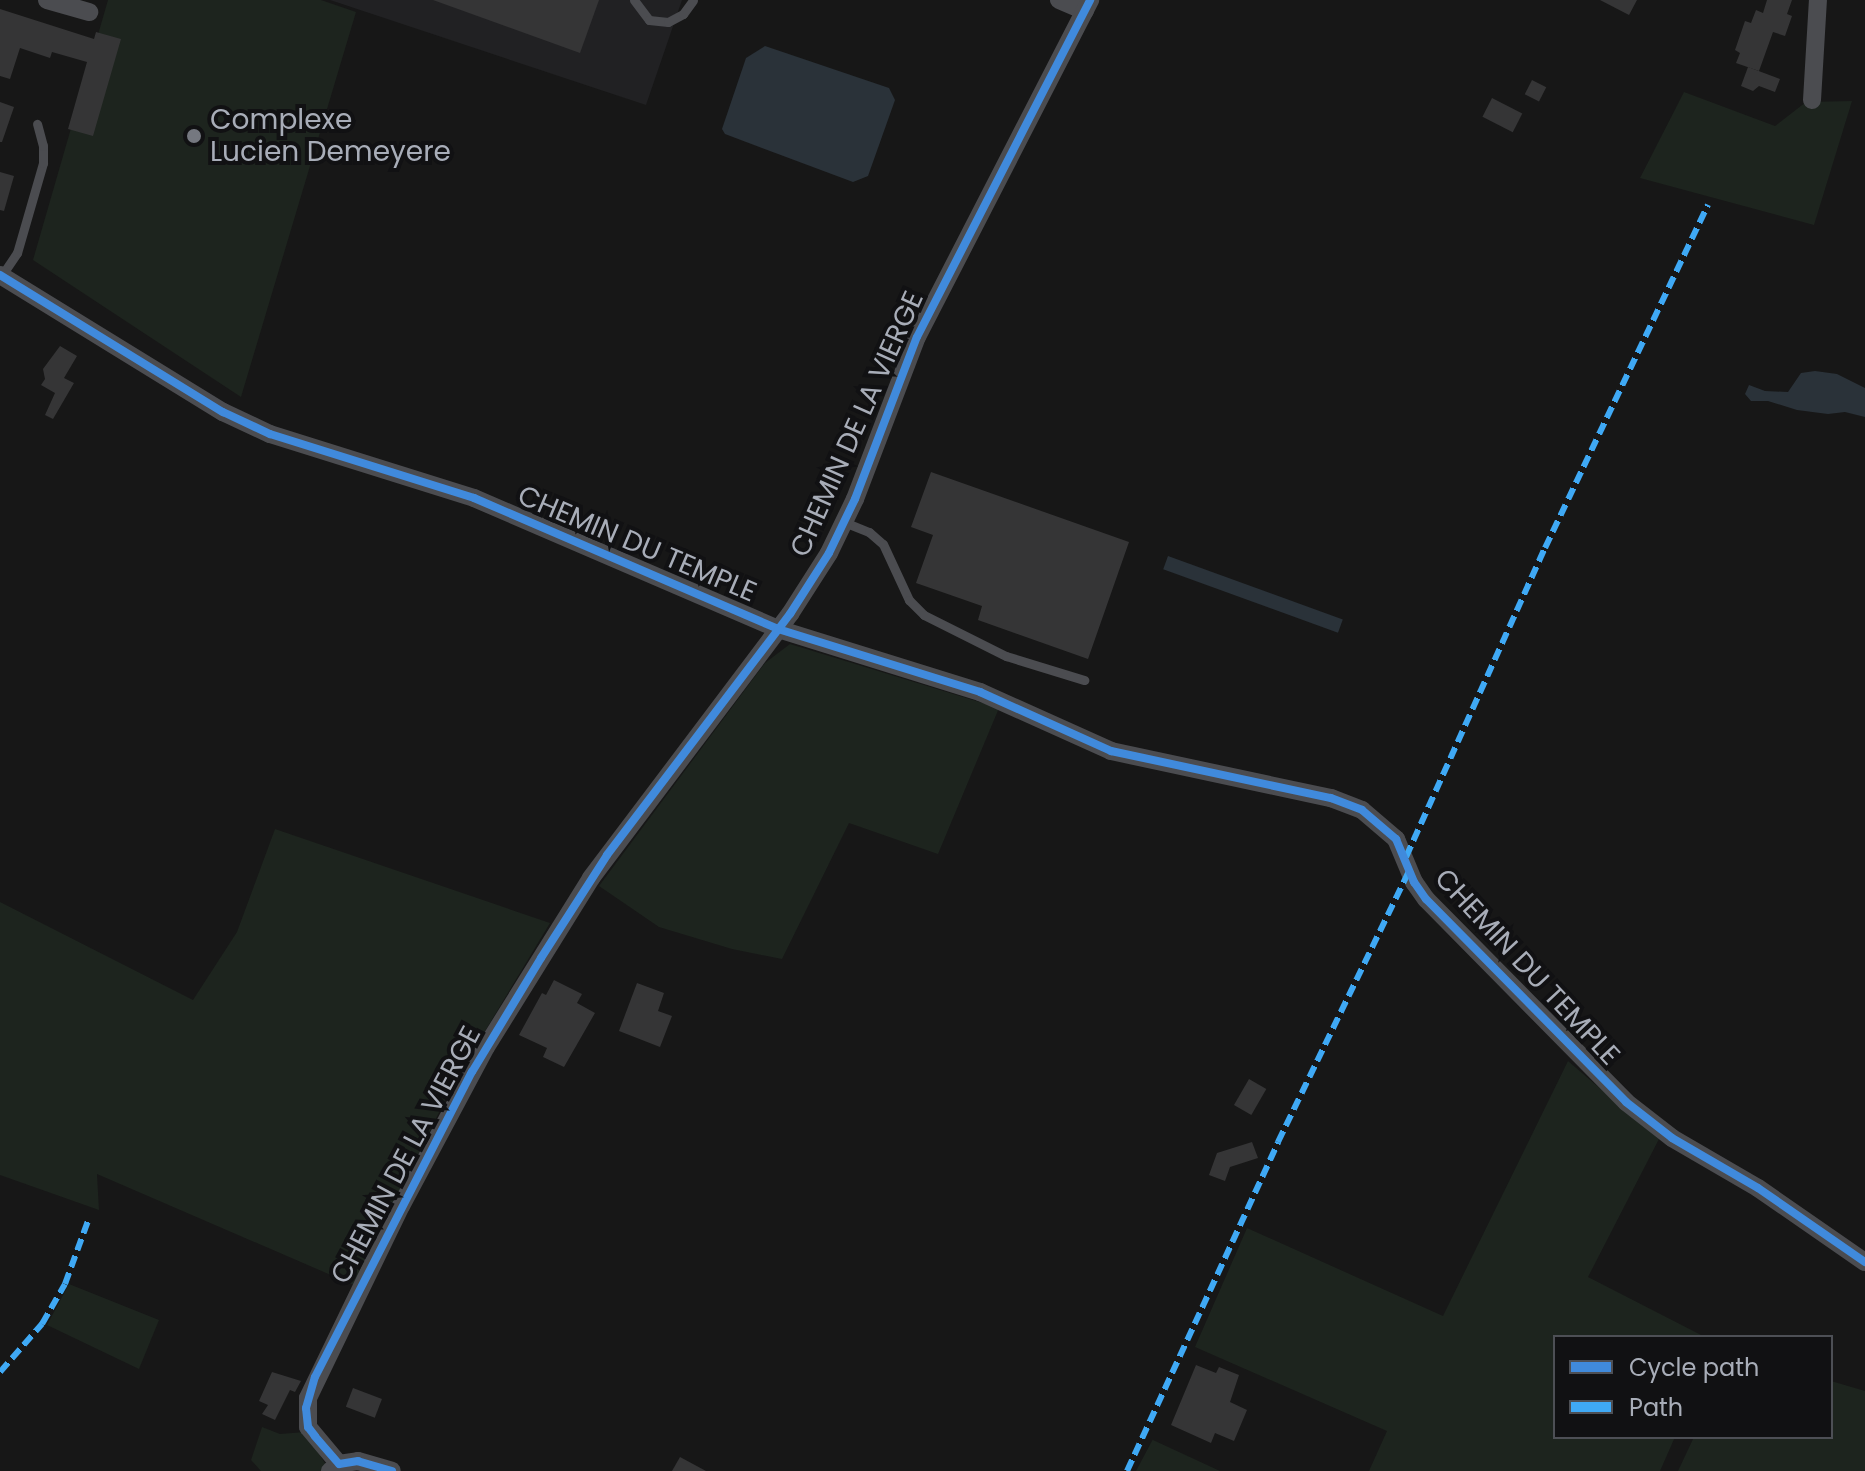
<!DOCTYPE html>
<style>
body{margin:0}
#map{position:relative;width:1865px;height:1471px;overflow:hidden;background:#171717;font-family:Poppins,sans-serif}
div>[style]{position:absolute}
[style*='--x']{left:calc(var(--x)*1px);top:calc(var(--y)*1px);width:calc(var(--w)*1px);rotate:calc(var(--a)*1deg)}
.built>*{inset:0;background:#212123}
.green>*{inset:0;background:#1d241e}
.water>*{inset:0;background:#2a3239;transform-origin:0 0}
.building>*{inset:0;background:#353536;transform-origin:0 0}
.lane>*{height:9px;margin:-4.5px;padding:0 4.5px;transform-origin:4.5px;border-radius:4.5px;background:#4b4c50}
.street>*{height:18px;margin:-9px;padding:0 9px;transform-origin:9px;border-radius:9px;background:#4b4c50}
.quiet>*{height:6px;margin-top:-3px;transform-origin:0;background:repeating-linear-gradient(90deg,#3fa9f5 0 12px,transparent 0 18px)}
.cycleway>*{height:8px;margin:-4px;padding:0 4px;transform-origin:4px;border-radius:4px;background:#408adc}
.dots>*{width:22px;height:22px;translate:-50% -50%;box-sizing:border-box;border:4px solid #111113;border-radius:50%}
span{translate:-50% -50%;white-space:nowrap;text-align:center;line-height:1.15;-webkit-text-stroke:8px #111113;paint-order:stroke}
.poi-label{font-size:28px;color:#a8adb8}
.left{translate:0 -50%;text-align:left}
.street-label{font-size:28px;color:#a8adb8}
.legend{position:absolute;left:1553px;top:1335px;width:280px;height:104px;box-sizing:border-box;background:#111113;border:2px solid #4d4f55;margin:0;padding:10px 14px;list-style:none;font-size:24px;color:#a8adb8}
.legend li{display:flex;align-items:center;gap:16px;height:40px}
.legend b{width:40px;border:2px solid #4d4f55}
</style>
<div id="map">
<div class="built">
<div style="clip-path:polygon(330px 0,682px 0,646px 105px)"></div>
</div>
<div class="green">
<div style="clip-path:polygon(108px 0,321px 0,356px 12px,241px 397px,33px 260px)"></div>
<div style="clip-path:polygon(1684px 92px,1775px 126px,1806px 102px,1852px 101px,1814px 225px,1640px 178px)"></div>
<div style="clip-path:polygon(790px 644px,999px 708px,938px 854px,849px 823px,782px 959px,732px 949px,659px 927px,599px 886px,765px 663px)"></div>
<div style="clip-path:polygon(275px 829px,550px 923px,452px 1086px,354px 1285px,97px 1174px,99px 1210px,0 1175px,0 902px,193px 1000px,237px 932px)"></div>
<div style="clip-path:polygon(1568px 1061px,1659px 1139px,1588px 1277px,1705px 1337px,1555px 1337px,1555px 1437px,1675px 1437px,1660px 1471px,1369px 1471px,1387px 1431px,1195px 1347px,1247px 1228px,1443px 1316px)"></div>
<div style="clip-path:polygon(69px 1284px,159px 1320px,139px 1369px,47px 1325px)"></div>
<div style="clip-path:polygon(1831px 1381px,1865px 1391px,1865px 1471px,1678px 1471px,1694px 1437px,1831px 1437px)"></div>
<div style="clip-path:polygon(262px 1427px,280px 1434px,305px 1432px,330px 1471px,261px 1471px,251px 1460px)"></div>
<div style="clip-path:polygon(1153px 1439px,1153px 1440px,1220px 1471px,1136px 1471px)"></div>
</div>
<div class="water">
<div style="clip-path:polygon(765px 46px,889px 88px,895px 100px,868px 176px,853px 182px,725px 134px,722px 129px,746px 58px)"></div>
<div style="clip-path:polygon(1815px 371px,1837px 374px,1865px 388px,1865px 417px,1845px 412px,1828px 414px,1797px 410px,1768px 401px,1751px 401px,1745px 394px,1749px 385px,1765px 391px,1788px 392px,1801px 373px)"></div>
<div style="left:1168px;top:556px;width:186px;height:14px;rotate:20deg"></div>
</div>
<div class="building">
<div style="clip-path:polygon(433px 0,599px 0,580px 53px)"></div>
<div style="clip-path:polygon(1600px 0,1637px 0,1629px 15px)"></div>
<div style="clip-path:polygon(1767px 0,1792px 0,1787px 14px,1792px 16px,1785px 36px,1773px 32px,1759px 71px,1736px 63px,1740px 53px,1735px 50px,1745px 21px,1751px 23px,1756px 10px,1763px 13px)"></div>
<div style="clip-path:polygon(0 9px,94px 39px,96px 32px,121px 39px,93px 136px,68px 129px,87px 62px,52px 52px,50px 58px,20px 48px,10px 79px,0 76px)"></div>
<div style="clip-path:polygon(1748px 67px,1780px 79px,1775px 92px,1759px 86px,1753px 91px,1741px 86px)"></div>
<div style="left:1532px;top:80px;width:16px;height:16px;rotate:27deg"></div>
<div style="left:1492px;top:98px;width:34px;height:21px;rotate:27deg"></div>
<div style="clip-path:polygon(0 102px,14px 107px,2px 142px,0 142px)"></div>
<div style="clip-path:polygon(0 172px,14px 176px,4px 211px,0 210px)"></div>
<div style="clip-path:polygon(60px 346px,77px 356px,64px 378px,74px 383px,53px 419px,45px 415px,55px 393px,41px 385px,45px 379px,43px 369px)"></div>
<div style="clip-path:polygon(931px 472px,1129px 542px,1088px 659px,978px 620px,982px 606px,916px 583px,933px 535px,911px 527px)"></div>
<div style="clip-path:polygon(554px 980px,582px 994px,577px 1003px,595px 1013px,564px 1067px,543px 1057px,547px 1048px,519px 1035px,542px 993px,546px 995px)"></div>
<div style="clip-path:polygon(637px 983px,664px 993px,658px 1011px,672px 1016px,660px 1047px,619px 1031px)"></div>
<div style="left:1249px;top:1079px;width:20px;height:30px;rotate:30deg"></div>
<div style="clip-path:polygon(1252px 1142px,1258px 1158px,1230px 1167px,1225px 1181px,1209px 1175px,1217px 1153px)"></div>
<div style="clip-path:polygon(1196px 1365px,1216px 1373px,1219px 1367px,1239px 1375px,1230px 1402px,1247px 1410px,1234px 1441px,1215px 1433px,1211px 1443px,1171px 1425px)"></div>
<div style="clip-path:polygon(272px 1372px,301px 1381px,295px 1392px,290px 1390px,275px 1420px,262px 1414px,268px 1405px,259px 1401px)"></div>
<div style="left:353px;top:1388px;width:31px;height:20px;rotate:21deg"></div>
<div style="clip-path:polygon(680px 1457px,706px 1471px,672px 1471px)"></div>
</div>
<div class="lane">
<div style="--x:634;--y:0;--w:25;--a:53"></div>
<div style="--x:649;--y:20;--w:19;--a:6"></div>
<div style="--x:668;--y:22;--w:17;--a:-28"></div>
<div style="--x:683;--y:14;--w:17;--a:-54"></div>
<div style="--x:2;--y:275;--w:27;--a:-56"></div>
<div style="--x:17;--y:253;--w:94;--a:-73.9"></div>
<div style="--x:43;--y:163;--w:17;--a:-90"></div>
<div style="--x:43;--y:146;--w:23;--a:-105"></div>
<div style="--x:844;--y:522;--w:27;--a:22"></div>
<div style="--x:869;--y:532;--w:18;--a:41"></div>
<div style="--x:883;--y:544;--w:62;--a:65.1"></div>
<div style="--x:909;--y:600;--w:21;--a:45"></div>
<div style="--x:924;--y:615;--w:92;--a:26.6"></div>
<div style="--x:1006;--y:656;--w:82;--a:17.1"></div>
</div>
<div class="street">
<div style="--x:47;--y:0;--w:44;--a:15.9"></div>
<div style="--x:1059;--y:0;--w:28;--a:23"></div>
<div style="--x:1812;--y:100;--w:100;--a:-86.6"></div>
<div style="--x:0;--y:275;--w:262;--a:31.6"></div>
<div style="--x:223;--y:412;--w:52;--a:25.1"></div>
<div style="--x:270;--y:434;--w:214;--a:17.4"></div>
<div style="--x:474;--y:498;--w:331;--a:23.3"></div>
<div style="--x:778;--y:629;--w:212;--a:17.3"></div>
<div style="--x:980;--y:692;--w:144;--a:24.2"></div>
<div style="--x:1111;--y:751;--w:225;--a:12.1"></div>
<div style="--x:1331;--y:798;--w:33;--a:21"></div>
<div style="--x:1362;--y:810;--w:45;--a:40.5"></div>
<div style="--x:1396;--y:839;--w:47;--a:67.3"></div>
<div style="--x:1414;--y:882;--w:21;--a:55"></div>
<div style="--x:1426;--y:899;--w:285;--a:45.4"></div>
<div style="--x:1626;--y:1102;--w:58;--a:38"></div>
<div style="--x:1672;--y:1138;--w:99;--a:30.2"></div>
<div style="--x:1758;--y:1188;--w:130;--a:34.7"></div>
<div style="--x:339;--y:1464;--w:48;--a:-130"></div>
<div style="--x:308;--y:1427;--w:29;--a:-90"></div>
<div style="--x:308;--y:1398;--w:213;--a:-64.2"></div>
<div style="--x:401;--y:1206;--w:180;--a:-61.9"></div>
<div style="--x:486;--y:1047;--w:199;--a:-58.1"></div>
<div style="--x:591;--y:878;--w:331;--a:-53"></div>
<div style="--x:790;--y:614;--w:72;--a:-57.4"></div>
<div style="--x:829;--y:553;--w:60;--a:-64.3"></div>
<div style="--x:855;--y:499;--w:173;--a:-69.1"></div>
<div style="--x:917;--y:337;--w:379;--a:-62.8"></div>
<div style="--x:330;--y:1471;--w:11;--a:-38"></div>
<div style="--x:339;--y:1464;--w:19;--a:-9"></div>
<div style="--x:358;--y:1461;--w:35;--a:16"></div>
</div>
<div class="quiet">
<div style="--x:1406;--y:857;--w:339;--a:-65.8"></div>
<div style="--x:1545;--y:548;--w:380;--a:-64.6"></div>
<div style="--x:0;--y:1372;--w:64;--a:-48.8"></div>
<div style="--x:42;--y:1324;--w:46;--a:-60.1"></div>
<div style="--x:65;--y:1284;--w:70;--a:-70"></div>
<div style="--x:1127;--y:1471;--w:362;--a:-65.3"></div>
<div style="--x:1278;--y:1142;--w:303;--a:-64.2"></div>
</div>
<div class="cycleway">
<div style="--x:0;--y:275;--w:262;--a:31.6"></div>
<div style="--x:223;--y:412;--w:52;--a:25.1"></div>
<div style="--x:270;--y:434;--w:214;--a:17.4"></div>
<div style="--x:474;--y:498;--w:331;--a:23.3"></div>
<div style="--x:778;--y:629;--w:212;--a:17.3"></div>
<div style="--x:980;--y:692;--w:144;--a:24.2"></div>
<div style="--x:1111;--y:751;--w:225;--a:12.1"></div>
<div style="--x:1331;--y:798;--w:33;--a:21"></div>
<div style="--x:1362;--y:810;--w:45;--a:40.5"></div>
<div style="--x:1396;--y:839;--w:47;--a:67.3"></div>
<div style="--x:1414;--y:882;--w:21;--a:55"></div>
<div style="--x:1426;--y:899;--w:285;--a:45.4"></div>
<div style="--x:1626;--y:1102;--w:58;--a:38"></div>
<div style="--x:1672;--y:1138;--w:99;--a:30.2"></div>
<div style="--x:1758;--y:1188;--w:130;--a:34.7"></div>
<div style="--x:392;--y:1471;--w:35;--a:-164"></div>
<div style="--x:358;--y:1461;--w:19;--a:171"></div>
<div style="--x:339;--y:1464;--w:37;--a:-131"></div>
<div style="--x:315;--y:1436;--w:11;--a:-128"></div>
<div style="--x:308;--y:1427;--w:19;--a:-96"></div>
<div style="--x:306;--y:1408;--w:32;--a:-74"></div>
<div style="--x:315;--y:1377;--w:343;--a:-62.8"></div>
<div style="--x:472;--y:1072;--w:133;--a:-58.8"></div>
<div style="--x:541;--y:958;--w:122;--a:-57.3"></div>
<div style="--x:607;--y:855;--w:303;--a:-52.8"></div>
<div style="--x:790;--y:614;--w:72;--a:-57.4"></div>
<div style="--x:829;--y:553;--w:60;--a:-64.3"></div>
<div style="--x:855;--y:499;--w:173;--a:-69.1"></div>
<div style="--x:917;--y:337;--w:379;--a:-62.8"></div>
</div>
<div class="dots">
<div style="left:194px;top:136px;background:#757880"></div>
</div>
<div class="poi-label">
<span class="left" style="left:210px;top:136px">Complexe<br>Lucien Demeyere</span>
</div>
<div class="street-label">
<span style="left:857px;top:424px;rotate:-66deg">CHEMIN DE LA VIERGE</span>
<span style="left:637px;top:544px;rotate:23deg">CHEMIN DU TEMPLE</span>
<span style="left:1527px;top:967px;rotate:47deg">CHEMIN DU TEMPLE</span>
<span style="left:406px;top:1155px;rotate:-62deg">CHEMIN DE LA VIERGE</span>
</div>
<ul class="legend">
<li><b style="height:10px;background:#408adc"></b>Cycle path</li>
<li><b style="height:10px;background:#3fa9f5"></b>Path</li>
</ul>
</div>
